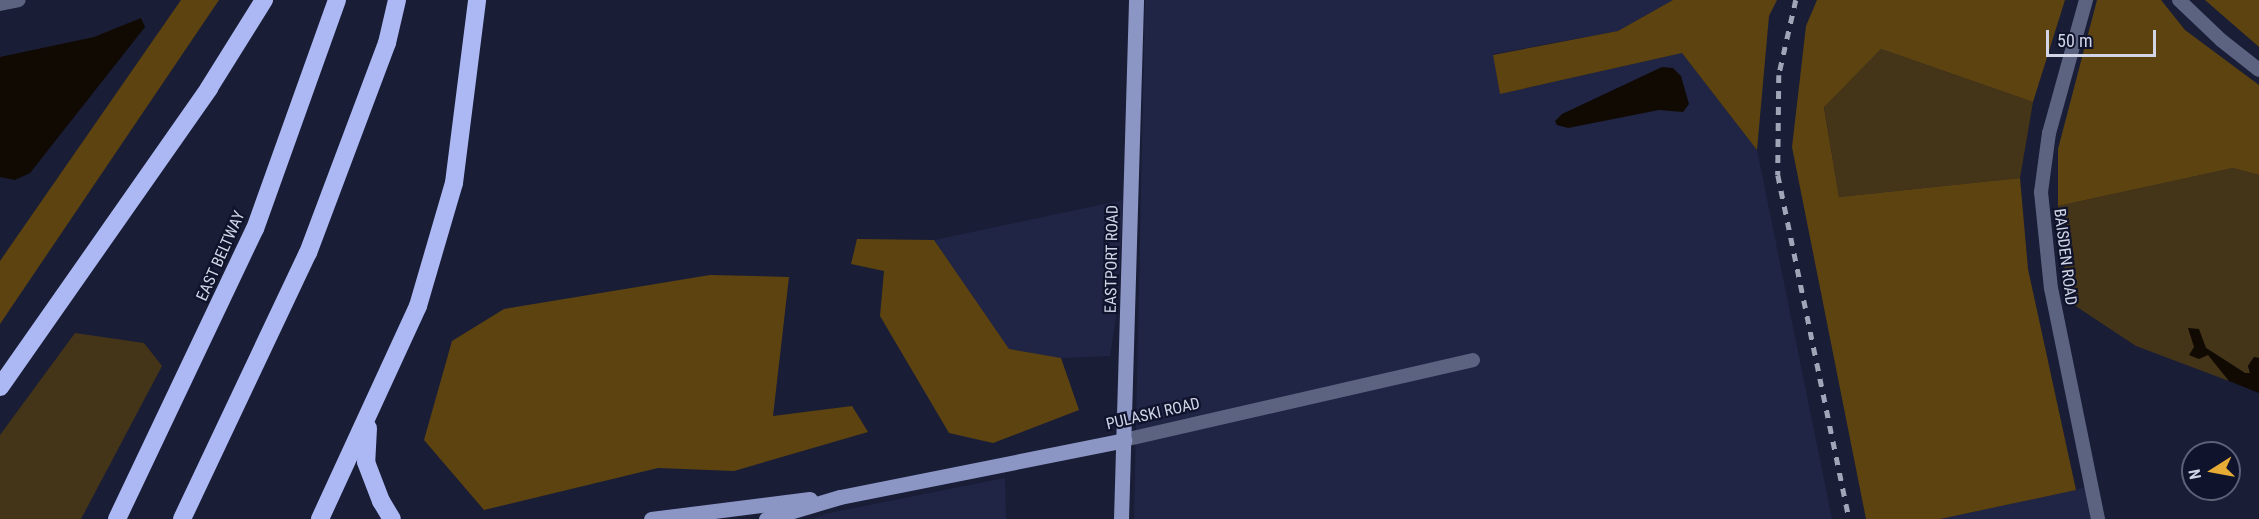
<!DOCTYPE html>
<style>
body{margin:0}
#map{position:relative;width:2259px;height:519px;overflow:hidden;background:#191d36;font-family:"Roboto Condensed",sans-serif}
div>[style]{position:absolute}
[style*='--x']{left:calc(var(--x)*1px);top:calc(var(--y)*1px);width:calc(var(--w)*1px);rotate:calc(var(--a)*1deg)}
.built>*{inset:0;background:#202545}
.green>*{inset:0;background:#453518}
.forest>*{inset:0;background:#5d430f}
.water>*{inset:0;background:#110a02}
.street>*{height:14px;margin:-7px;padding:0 7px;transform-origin:7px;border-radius:7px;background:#5c6381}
.primary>*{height:15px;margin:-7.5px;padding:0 7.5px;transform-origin:7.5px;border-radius:7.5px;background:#8c96c5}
.highway>*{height:18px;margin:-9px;padding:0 9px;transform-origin:9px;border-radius:9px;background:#acb8f3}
.rail>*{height:4.5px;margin-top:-2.25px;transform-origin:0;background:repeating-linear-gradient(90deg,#a1a5b8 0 8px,transparent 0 16px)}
span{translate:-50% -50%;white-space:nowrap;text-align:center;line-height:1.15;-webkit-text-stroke:4.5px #10132c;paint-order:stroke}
.street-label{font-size:16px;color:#d1d5e6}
.north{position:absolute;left:2181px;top:441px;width:60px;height:60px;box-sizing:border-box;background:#10132c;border:2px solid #5d6176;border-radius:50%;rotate:259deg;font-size:16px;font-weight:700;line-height:24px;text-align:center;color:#d1d5e6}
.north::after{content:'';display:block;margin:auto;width:21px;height:27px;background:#e7ac36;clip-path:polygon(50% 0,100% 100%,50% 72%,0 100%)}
.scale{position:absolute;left:2046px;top:30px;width:110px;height:27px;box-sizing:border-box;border:3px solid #d1d5e6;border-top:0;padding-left:8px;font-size:18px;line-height:21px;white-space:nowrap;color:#d1d5e6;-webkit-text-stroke:4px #10132c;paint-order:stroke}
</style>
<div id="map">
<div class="built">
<div style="clip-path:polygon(1145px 0,1673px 0,1618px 31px,1493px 54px,1500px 94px,1682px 53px,1757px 150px,1832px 519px,1134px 519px)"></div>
<div style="clip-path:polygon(1123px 200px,1118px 305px,1110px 356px,1061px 358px,1009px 350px,934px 240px)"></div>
<div style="clip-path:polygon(1005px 478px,1006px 519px,812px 519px,829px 513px)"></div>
<div style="clip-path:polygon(2086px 487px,2093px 519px,1940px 519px,2076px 490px)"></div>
</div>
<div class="green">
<div style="clip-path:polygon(1881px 49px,2033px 102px,2020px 178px,1839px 197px,1824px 106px)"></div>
<div style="clip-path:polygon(2233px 168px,2259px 175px,2259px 358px,2254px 357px,2248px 366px,2250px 373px,2245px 373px,2206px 348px,2201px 337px,2189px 328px,2229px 381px,2136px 346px,2068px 301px,2058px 206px)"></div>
<div style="clip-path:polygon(75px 333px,144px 343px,162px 366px,81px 519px,0 519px,0 435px)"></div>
</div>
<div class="forest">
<div style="clip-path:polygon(181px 0,219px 0,0 324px,0 261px)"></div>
<div style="clip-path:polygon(1673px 0,1777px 0,1769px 16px,1757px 150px,1682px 53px,1500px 94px,1493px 55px,1618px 31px)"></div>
<div style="clip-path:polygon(1817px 0,2065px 0,2033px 102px,1881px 49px,1824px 107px,1839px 197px,2020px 178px,2028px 269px,2076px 490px,1940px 519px,1866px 519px,1792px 147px,1806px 26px)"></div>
<div style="clip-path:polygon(2097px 0,2161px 0,2185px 30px,2259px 85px,2259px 175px,2233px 168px,2058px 206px,2058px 149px)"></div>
<div style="clip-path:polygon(2205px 0,2259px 0,2259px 47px)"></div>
<div style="clip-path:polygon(857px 239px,934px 240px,1009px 349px,1061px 358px,1079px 410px,993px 443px,949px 433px,880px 316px,884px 271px,851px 264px)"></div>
<div style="clip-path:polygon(710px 275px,789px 277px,773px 416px,852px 406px,868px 432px,734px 471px,658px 468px,484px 510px,424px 440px,452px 341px,504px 309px)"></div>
</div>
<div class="water">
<div style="clip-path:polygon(141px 18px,145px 27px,30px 173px,15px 180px,0 177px,0 57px,94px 37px)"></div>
<div style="clip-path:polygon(1662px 67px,1673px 68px,1681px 76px,1689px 104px,1683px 112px,1659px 110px,1568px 128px,1557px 125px,1555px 121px,1562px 114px)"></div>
<div style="clip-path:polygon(2188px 328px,2199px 329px,2206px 348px,2245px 373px,2250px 373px,2248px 366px,2254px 357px,2259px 358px,2259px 393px,2229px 381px,2208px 355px,2199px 359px,2189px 355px,2194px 347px)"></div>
</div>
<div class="street">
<div style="--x:2086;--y:0;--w:138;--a:105.5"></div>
<div style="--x:2049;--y:133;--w:60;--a:97.7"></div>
<div style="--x:2041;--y:192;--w:97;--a:84.1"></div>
<div style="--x:2051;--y:288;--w:236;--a:78.5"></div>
<div style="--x:2179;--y:0;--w:58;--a:43.6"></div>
<div style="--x:2221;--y:40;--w:48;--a:38.3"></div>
<div style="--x:0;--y:4;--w:19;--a:-12"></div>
<div style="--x:1124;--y:440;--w:358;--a:-12.9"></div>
</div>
<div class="primary">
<div style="--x:651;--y:519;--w:160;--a:-7.2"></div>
<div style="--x:766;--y:519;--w:77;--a:-16.6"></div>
<div style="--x:840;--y:497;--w:290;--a:-11.3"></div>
<div style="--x:1121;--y:519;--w:519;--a:-88.34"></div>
</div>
<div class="highway">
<div style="--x:0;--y:387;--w:365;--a:-55"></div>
<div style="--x:209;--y:88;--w:104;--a:-58"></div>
<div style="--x:368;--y:428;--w:34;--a:93"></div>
<div style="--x:366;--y:462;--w:42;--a:69"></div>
<div style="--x:381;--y:501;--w:21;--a:59"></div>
<div style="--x:117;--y:519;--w:321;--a:-64.6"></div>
<div style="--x:255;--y:229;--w:243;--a:-70.3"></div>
<div style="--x:182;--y:519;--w:294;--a:-64.7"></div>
<div style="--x:308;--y:253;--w:224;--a:-69.4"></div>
<div style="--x:387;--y:43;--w:44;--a:-76.9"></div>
<div style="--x:320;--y:519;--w:234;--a:-65.3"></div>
<div style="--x:418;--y:306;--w:128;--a:-73.7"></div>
<div style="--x:454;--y:183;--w:184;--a:-82.8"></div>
</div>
<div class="rail">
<div style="--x:1796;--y:0;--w:77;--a:102.8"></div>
<div style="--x:1779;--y:75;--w:100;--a:90.6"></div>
<div style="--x:1778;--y:175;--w:351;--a:78.3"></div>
</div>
<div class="street-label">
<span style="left:221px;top:256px;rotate:-66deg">EAST BELTWAY</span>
<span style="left:2065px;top:257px;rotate:83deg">BAISDEN ROAD</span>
<span style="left:1112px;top:259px;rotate:-89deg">EASTPORT ROAD</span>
<span style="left:1153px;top:414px;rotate:-13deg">PULASKI ROAD</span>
</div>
<div class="north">N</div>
<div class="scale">50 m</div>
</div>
